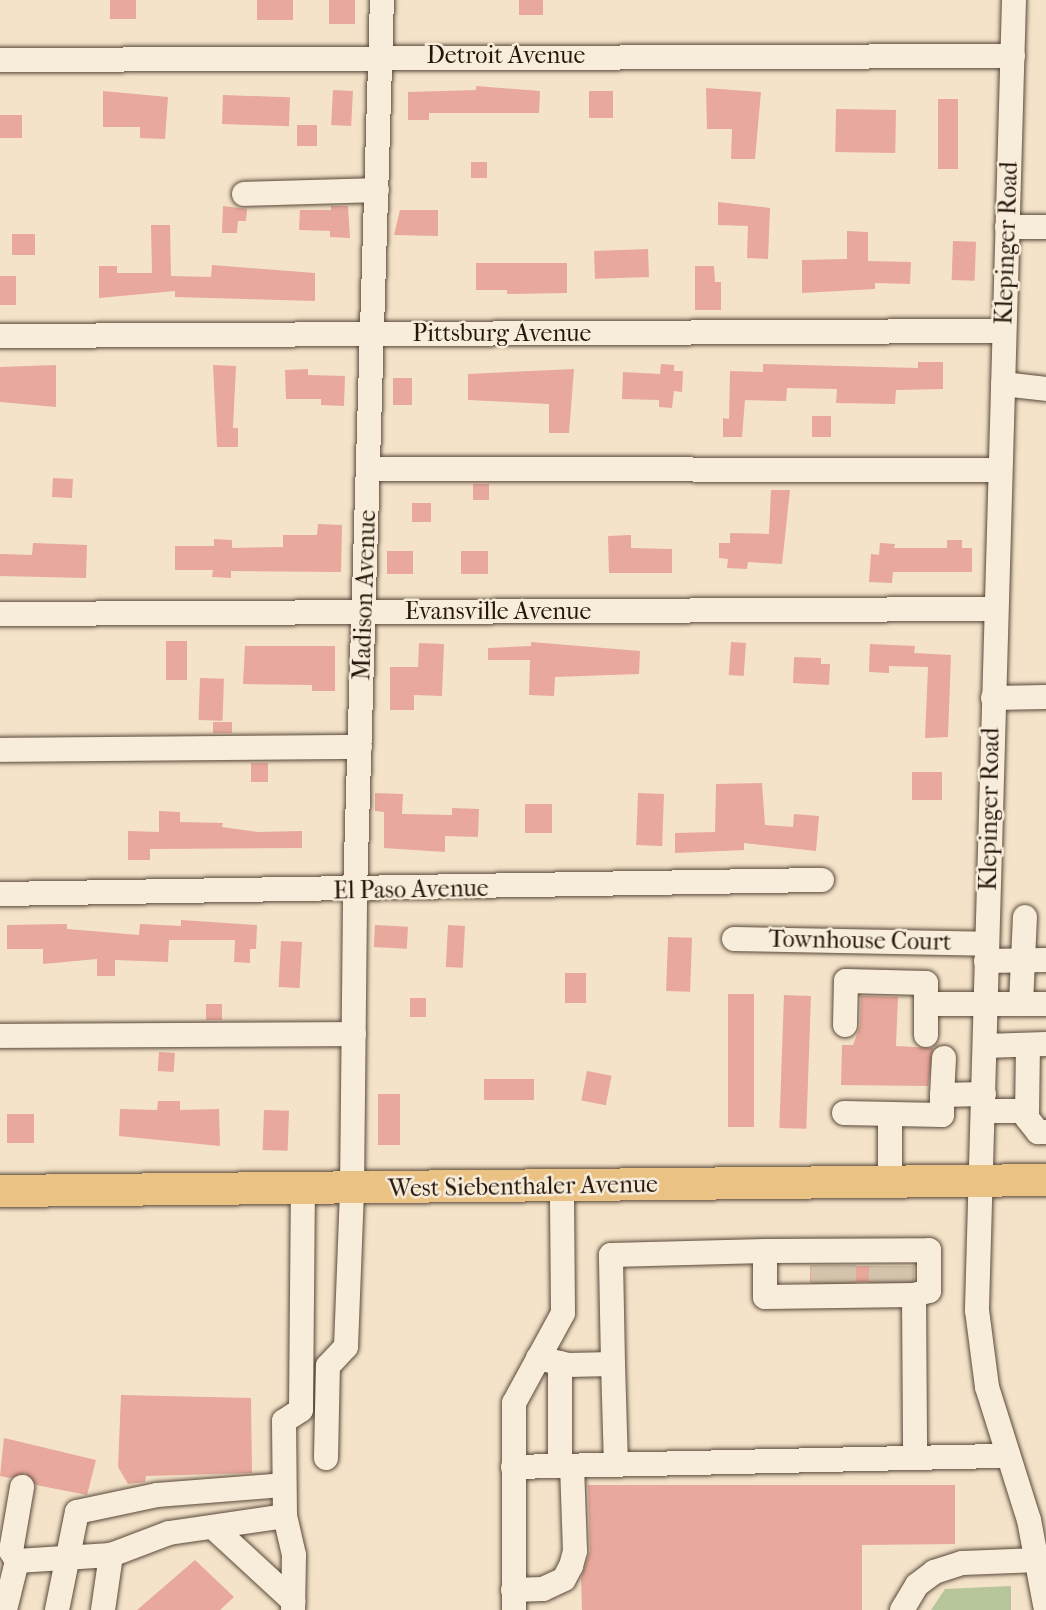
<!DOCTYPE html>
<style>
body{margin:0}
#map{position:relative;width:1046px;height:1610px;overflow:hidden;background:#f4e3c8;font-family:"IM FELL French Canon",serif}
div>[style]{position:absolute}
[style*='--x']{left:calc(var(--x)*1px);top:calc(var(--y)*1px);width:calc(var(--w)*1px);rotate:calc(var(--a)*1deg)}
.green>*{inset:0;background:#b6c59a}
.building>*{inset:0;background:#e8a89b;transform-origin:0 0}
.minor-tunnel>*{height:24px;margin-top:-12px;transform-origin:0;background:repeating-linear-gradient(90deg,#d5c4ac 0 24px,transparent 0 36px)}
.roads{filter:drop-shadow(0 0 2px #59483a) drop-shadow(0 0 2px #59483a)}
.minor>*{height:24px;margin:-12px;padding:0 12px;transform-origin:12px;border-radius:12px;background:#f8eddb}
.major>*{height:32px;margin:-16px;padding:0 16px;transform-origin:16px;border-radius:16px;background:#eac284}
span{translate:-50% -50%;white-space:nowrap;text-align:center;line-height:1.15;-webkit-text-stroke:5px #f8eddb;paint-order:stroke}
.street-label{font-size:24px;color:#25150b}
</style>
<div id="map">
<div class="green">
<div style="clip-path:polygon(1011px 1586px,1011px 1610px,931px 1610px,945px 1589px)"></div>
</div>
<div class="building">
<div style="left:110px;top:0;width:26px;height:19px"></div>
<div style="left:257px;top:0;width:36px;height:20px"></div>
<div style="left:329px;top:0;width:26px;height:24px"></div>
<div style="left:519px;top:0;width:24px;height:15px"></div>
<div style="clip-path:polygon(476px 86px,540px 91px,539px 113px,429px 113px,429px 120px,408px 120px,408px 92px,476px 90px)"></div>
<div style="clip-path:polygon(706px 88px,761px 92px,755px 159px,731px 159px,732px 129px,707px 129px)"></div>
<div style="left:333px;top:90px;width:20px;height:35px;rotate:3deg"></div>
<div style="clip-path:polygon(103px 91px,168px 97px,165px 139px,140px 138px,140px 127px,103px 127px)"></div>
<div style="left:589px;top:91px;width:24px;height:27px"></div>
<div style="left:223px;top:95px;width:67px;height:29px;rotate:2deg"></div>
<div style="left:938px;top:99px;width:20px;height:70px"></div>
<div style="left:836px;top:109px;width:60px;height:43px;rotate:1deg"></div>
<div style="left:0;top:115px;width:22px;height:23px"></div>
<div style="left:297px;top:125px;width:20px;height:21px"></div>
<div style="left:471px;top:162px;width:16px;height:16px"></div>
<div style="clip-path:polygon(718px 202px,770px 208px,768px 259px,747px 258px,748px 226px,718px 225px)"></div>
<div style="clip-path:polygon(223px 206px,247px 209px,246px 221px,238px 221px,237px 233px,222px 233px)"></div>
<div style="clip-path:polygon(331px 206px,348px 206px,350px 238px,330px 237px,330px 231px,299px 230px,300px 210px,331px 210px)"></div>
<div style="clip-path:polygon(400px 210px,438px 210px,438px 236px,394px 235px)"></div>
<div style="clip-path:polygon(151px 225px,170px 225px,171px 276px,211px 277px,212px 265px,315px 273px,315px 301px,175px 297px,175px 291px,99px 298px,99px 266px,117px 266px,117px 273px,152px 273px)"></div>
<div style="clip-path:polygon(847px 231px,868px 232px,868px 261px,911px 262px,910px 284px,875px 283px,875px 289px,802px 293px,802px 260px,847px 259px)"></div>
<div style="left:12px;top:234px;width:23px;height:21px"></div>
<div style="left:953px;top:241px;width:23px;height:39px;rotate:2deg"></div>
<div style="left:648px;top:249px;width:28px;height:54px;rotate:88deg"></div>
<div style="clip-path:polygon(476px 263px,567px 263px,567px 293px,507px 294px,507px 290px,476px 290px)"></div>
<div style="clip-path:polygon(695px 266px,714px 266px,715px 282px,721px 282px,721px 310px,695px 310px)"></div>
<div style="left:0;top:276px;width:16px;height:29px"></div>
<div style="clip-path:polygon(918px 362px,943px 362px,943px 389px,896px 390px,895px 404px,836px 403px,837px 389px,787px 388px,786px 401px,745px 400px,742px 437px,723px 437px,723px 418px,729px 419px,730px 371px,763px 372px,763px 364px,918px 368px)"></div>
<div style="clip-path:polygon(661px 364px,674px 365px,674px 371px,683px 371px,682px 392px,674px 391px,672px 408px,659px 407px,659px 400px,622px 399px,623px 372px,660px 374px)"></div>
<div style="clip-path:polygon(56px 365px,56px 407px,0 402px,0 367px)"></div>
<div style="clip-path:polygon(213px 365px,236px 366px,233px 428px,238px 428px,238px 447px,217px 447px)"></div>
<div style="clip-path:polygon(308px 369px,308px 375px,345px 376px,344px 406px,321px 405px,321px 399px,286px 399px,285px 370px)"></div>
<div style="clip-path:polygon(574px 369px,569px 433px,549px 433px,549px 404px,468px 400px,468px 374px)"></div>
<div style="left:393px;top:378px;width:19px;height:27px"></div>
<div style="left:831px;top:416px;width:21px;height:19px;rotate:90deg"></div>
<div style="left:53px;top:478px;width:20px;height:19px;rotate:3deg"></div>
<div style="left:473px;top:484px;width:16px;height:16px"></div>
<div style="clip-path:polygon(771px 490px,790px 490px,782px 564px,748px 562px,747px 569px,727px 568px,728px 559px,719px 558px,719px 543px,730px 543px,730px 533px,769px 534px)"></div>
<div style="left:412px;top:503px;width:19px;height:19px"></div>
<div style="clip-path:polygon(318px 524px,342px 525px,341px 572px,231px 571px,231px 578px,212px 577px,213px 570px,175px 570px,175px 546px,214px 546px,214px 539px,232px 540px,232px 548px,283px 547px,283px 535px,317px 535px)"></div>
<div style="clip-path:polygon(631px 535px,631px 548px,672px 549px,672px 573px,609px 573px,608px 536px)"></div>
<div style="clip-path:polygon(947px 540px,962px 540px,962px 548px,972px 548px,972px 572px,893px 572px,892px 583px,869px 582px,871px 554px,879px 555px,880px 543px,895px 544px,894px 548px,947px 548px)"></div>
<div style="clip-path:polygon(33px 543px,87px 545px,86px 578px,0 576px,0 554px,32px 555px)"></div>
<div style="left:387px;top:551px;width:26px;height:23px"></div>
<div style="left:461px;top:551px;width:27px;height:23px"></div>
<div style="left:166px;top:641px;width:21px;height:39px"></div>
<div style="clip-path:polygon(531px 642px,640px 651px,639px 674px,555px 677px,554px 696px,529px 695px,530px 660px,488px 660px,488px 648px,531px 646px)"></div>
<div style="left:731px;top:642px;width:15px;height:33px;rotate:4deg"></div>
<div style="clip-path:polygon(419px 643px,444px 644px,442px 696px,414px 695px,414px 710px,390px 710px,390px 667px,418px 667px)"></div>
<div style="clip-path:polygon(870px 644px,915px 646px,914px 653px,951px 655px,948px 737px,925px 738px,928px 667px,889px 666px,889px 673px,869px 672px)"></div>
<div style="clip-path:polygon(245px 646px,335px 646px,335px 691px,312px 691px,312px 685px,243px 684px)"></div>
<div style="clip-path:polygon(794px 657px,821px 658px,821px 664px,830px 664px,829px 685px,793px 683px)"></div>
<div style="left:200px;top:678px;width:24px;height:42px;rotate:2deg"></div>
<div style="left:213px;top:722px;width:19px;height:11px"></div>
<div style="left:251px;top:763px;width:17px;height:19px"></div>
<div style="left:912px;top:772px;width:30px;height:28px"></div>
<div style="clip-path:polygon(762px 783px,765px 825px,793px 827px,794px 814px,819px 816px,816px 851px,744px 843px,744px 850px,675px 853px,675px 833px,715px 832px,716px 784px)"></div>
<div style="clip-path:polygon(375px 793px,403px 794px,402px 814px,452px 815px,452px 808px,479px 809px,478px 837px,445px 836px,445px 852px,384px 848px,384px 812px,375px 811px)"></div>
<div style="left:638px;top:793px;width:26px;height:52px;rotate:2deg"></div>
<div style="left:525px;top:804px;width:27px;height:29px"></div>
<div style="clip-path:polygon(159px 811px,180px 812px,180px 822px,223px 823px,222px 827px,258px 832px,302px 831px,302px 848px,150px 849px,150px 860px,128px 860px,128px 831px,159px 832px)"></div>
<div style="clip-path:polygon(181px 920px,257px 925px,256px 949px,250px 949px,250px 963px,234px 962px,235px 940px,169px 940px,168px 962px,115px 960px,115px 976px,97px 976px,97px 959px,43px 964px,43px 949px,7px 949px,7px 925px,67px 924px,67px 929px,139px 935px,140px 924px,181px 926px)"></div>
<div style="left:375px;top:925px;width:33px;height:22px;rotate:3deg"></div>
<div style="left:448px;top:925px;width:17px;height:42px;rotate:3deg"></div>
<div style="left:668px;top:937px;width:24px;height:54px;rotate:2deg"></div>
<div style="left:281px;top:941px;width:21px;height:46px;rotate:3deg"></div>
<div style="left:565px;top:973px;width:21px;height:30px"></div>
<div style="left:728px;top:994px;width:26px;height:133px"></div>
<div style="left:784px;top:995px;width:27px;height:133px;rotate:2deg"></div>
<div style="clip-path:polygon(861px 996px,898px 997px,896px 1046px,933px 1048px,928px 1086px,841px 1085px,842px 1045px,853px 1045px,860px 1026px)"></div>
<div style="left:410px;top:998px;width:16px;height:19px"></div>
<div style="left:222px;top:1004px;width:16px;height:16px;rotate:90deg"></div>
<div style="left:159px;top:1052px;width:16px;height:19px;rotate:4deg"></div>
<div style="left:587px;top:1071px;width:25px;height:30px;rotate:11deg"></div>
<div style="left:534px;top:1079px;width:21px;height:50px;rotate:90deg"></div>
<div style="left:378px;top:1094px;width:22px;height:51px"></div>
<div style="clip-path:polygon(158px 1101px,180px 1101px,180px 1110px,219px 1109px,220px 1146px,119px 1136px,120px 1109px,157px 1110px)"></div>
<div style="left:264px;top:1110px;width:25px;height:40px;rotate:2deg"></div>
<div style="left:7px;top:1114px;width:27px;height:29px"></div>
<div style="left:810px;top:1266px;width:102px;height:16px"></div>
<div style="clip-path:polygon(121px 1395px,251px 1398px,252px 1473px,146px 1476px,145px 1482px,128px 1484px,118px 1467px)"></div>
<div style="clip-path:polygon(4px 1438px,96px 1460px,87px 1495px,36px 1485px,25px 1473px,10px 1478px,0 1476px)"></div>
<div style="clip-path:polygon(588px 1485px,955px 1485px,955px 1544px,862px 1545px,862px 1610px,582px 1610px,581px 1578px,590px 1551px)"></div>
<div style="clip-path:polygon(195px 1560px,234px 1597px,220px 1610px,137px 1610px)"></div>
</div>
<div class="minor-tunnel">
<div style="--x:823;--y:1265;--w:21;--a:90"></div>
<div style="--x:844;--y:1265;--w:21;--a:90"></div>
<div style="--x:881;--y:1286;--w:20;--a:-90"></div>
<div style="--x:902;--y:1286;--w:20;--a:-90"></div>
</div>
<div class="roads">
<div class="minor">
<div style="--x:1014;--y:0;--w:1311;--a:91.62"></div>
<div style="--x:977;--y:1310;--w:78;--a:82.6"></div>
<div style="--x:987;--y:1387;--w:139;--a:72.5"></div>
<div style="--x:1029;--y:1520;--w:92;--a:79.3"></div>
<div style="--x:0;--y:60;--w:1013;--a:-0.23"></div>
<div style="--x:244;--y:194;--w:133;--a:-1.7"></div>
<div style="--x:1007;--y:227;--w:39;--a:0"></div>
<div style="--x:0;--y:336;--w:1004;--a:-0.29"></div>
<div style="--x:1003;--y:384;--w:43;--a:6.6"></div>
<div style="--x:371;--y:469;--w:629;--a:0.09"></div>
<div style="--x:0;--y:614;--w:995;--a:-0.29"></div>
<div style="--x:993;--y:698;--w:53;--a:-1.1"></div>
<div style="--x:0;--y:750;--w:360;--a:-0.5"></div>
<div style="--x:0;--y:894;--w:822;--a:-0.98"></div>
<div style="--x:734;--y:939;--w:253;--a:1.1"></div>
<div style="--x:986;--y:961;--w:60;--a:-1"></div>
<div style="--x:1021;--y:1004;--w:87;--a:-87.4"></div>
<div style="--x:845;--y:1025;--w:44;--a:-88.7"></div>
<div style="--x:846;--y:981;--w:80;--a:1.4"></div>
<div style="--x:926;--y:983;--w:21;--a:90"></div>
<div style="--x:926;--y:1004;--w:120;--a:0"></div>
<div style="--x:926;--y:1035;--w:31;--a:-90"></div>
<div style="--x:0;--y:1036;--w:354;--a:-0.3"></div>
<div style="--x:1028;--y:1045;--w:73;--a:90.8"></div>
<div style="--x:1027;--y:1118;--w:18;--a:52"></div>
<div style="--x:1038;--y:1132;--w:8;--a:0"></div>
<div style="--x:985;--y:1046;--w:61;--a:-1.9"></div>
<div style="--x:944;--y:1058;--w:37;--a:93"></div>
<div style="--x:942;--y:1095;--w:42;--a:-1.4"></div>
<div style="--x:984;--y:1111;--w:43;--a:0"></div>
<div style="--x:844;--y:1113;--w:98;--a:1.2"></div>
<div style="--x:942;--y:1115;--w:20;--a:-90"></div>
<div style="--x:890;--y:1183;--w:69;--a:-90"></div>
<div style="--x:765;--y:1251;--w:164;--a:-0.3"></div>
<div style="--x:929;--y:1250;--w:41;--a:90"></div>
<div style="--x:929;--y:1291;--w:16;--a:165"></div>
<div style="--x:538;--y:1358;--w:31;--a:13"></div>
<div style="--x:568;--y:1365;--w:45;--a:-1.3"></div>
<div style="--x:613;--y:1364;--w:101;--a:88.3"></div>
<div style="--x:560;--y:1363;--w:103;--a:90"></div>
<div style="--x:613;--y:1364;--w:109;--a:-91.1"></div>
<div style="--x:611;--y:1255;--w:154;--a:-1.5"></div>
<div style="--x:765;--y:1251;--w:46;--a:90"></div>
<div style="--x:765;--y:1297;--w:149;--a:-0.8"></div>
<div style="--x:914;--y:1295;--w:163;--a:89.6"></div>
<div style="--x:326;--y:1458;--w:92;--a:-88.8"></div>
<div style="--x:328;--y:1366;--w:26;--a:-47"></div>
<div style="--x:346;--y:1347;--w:158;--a:-87.8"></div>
<div style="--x:352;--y:1189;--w:297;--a:-89.4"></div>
<div style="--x:355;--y:892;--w:892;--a:-88.27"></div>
<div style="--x:513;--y:1467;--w:495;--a:-1.3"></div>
<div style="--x:285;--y:1516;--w:95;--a:-90.6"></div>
<div style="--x:284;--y:1421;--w:20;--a:-33"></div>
<div style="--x:301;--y:1410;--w:221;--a:-89.5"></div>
<div style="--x:214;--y:1528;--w:108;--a:42.7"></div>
<div style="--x:17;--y:1561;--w:12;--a:-121"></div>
<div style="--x:11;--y:1551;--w:65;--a:-80.2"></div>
<div style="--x:513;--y:1590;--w:30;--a:-2"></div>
<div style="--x:543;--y:1589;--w:23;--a:-25"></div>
<div style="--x:564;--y:1579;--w:15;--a:-62"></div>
<div style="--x:571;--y:1566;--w:16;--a:-75"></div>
<div style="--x:575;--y:1551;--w:85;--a:-92"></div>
<div style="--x:5;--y:1610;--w:50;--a:-76.2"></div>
<div style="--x:17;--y:1561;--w:94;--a:-3.7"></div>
<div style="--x:111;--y:1555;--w:62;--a:-20.8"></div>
<div style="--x:169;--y:1533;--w:117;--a:-8.3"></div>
<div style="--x:285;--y:1516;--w:40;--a:77"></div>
<div style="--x:294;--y:1555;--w:55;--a:91"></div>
<div style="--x:57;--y:1610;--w:100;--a:-78.5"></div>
<div style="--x:77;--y:1512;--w:82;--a:-12"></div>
<div style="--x:157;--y:1495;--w:126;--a:-4.5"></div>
<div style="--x:103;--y:1610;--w:56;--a:-81.7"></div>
<div style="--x:514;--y:1610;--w:207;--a:-90"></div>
<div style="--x:514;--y:1403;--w:102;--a:-61.4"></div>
<div style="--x:563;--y:1313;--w:126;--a:-90.5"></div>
<div style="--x:902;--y:1610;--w:29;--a:-59"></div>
<div style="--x:917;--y:1585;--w:21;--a:-37"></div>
<div style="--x:934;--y:1572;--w:29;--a:-18"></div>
<div style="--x:962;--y:1563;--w:77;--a:-2.2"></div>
</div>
<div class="major">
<div style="--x:0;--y:1191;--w:1046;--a:-0.6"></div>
</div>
</div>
<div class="street-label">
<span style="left:506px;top:56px">Detroit Avenue</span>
<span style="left:1007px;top:243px;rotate:-88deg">Klepinger Road</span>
<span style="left:502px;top:334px">Pittsburg Avenue</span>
<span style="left:365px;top:595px;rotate:-88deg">Madison Avenue</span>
<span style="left:498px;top:612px">Evansville Avenue</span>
<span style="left:990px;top:809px;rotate:-89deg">Klepinger Road</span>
<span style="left:411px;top:890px;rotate:-1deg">El Paso Avenue</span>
<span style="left:860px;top:941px;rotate:1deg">Townhouse Court</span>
<span style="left:523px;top:1187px;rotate:-1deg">West Siebenthaler Avenue</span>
</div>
</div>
